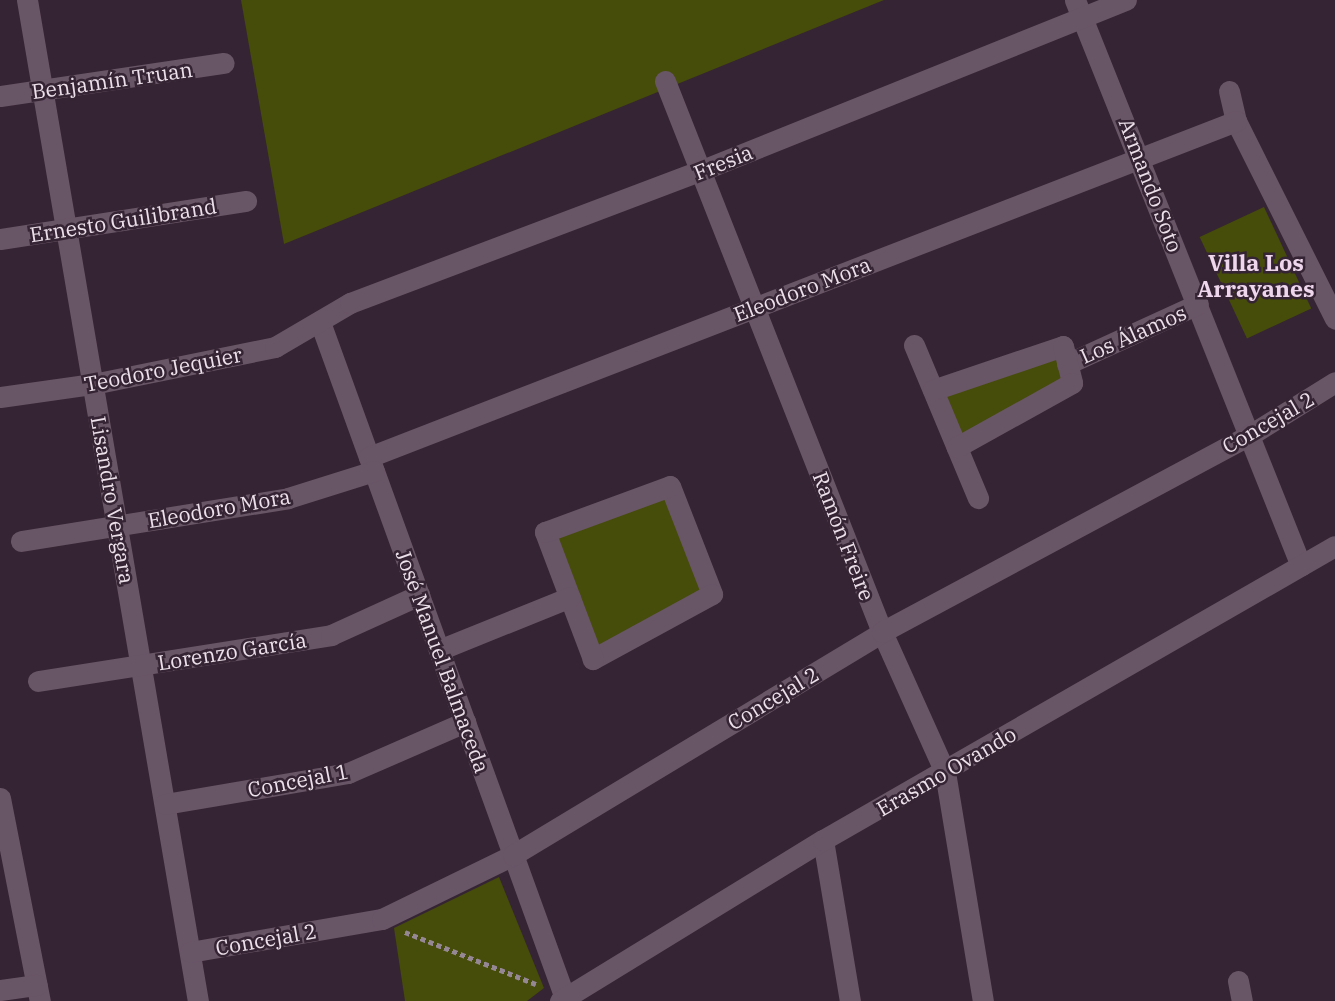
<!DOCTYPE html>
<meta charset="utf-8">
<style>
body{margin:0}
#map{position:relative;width:1335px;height:1001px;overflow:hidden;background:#352433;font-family:"IBM Plex Serif",serif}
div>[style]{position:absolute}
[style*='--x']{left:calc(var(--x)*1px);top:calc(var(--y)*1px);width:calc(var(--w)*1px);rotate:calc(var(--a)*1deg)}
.green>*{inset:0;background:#464c0a;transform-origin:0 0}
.path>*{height:4.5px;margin-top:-2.25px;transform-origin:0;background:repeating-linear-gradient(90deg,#968794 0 5px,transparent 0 8.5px)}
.minor>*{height:21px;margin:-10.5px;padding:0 10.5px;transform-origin:10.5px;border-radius:10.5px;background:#685566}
span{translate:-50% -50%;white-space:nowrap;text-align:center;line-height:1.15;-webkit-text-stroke:5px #352433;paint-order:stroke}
.street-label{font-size:21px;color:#ece0ea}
.neighbourhood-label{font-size:23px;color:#eed7ec;font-weight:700}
</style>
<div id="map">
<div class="green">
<div style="clip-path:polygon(241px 0,884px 0,284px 244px)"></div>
<div style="left:1264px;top:207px;width:112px;height:71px;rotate:65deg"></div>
<div style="clip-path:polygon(1063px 347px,1071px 383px,957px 446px,934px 391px)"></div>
<div style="clip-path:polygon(669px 487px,710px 593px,594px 657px,547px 533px)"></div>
<div style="clip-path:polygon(499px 877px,544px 988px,527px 1001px,405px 1001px,394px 928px)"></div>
</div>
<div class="path">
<div style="--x:405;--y:932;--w:141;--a:21.7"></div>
</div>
<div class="minor">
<div style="--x:27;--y:0;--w:1016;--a:80.31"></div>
<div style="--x:1075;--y:0;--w:609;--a:68.23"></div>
<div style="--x:665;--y:81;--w:592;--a:68.5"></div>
<div style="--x:882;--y:632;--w:154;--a:65.8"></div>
<div style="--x:945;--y:772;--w:232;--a:80.6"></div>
<div style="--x:1229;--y:91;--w:31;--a:77"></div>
<div style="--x:1236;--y:121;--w:221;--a:63.4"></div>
<div style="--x:0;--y:96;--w:226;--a:-8.4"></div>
<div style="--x:0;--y:239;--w:249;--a:-8.8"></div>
<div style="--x:320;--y:322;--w:722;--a:70.08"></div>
<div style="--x:914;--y:345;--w:166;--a:67.3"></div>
<div style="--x:1067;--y:364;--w:144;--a:-24.6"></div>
<div style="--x:933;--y:390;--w:137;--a:-18.7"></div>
<div style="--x:1063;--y:346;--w:38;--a:76"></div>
<div style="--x:1072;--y:383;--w:132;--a:150.9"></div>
<div style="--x:0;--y:397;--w:94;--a:-8"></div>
<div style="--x:93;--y:384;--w:186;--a:-11.5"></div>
<div style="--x:275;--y:347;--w:87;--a:-30.4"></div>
<div style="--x:350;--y:303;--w:374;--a:-20.7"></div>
<div style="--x:700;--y:171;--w:459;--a:-21.9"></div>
<div style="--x:369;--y:457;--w:930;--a:-21.18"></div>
<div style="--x:670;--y:486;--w:116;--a:68.7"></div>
<div style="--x:712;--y:594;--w:136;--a:151.4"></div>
<div style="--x:593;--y:659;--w:136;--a:-110.7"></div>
<div style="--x:545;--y:532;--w:133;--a:-20.2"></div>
<div style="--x:21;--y:541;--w:270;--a:-9.1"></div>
<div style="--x:288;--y:498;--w:90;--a:-17.4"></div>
<div style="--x:439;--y:650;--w:141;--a:-22"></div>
<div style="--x:38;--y:681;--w:297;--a:-8.9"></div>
<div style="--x:331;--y:635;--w:97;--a:-24.4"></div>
<div style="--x:0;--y:798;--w:207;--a:78.9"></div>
<div style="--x:165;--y:804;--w:186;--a:-9.6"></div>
<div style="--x:348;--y:773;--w:128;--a:-23.6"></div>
<div style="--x:823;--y:840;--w:163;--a:80.5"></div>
<div style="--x:190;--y:952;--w:195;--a:-9.8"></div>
<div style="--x:382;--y:919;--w:146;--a:-26"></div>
<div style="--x:513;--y:855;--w:431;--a:-31.1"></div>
<div style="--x:882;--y:632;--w:417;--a:-28.2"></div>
<div style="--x:1250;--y:435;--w:100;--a:-31.9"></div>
<div style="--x:1238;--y:981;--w:20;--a:79"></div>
<div style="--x:0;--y:990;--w:37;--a:-8"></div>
<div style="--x:560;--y:1001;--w:308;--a:-31.5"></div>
<div style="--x:823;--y:840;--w:590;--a:-29.87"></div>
</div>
<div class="street-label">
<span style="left:112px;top:80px;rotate:-8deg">Benjamín Truan</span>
<span style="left:723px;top:162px;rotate:-22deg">Fresia</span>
<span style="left:1151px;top:185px;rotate:69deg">Armando Soto</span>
<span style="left:123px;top:220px;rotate:-9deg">Ernesto Guilibrand</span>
<span style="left:802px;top:289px;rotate:-21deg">Eleodoro Mora</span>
<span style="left:1133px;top:334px;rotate:-24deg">Los Álamos</span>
<span style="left:163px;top:369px;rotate:-11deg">Teodoro Jequier</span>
<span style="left:1268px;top:422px;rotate:-30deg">Concejal 2</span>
<span style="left:113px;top:500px;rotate:80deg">Lisandro Vergara</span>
<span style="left:219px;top:508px;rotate:-10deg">Eleodoro Mora</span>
<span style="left:844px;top:536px;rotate:69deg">Ramón Freire</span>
<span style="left:232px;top:651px;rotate:-9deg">Lorenzo García</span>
<span style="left:443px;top:661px;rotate:70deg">José Manuel Balmaceda</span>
<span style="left:773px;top:698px;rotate:-31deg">Concejal 2</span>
<span style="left:946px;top:771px;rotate:-30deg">Erasmo Ovando</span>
<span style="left:298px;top:780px;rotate:-11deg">Concejal 1</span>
<span style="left:266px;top:939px;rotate:-10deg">Concejal 2</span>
</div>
<div class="neighbourhood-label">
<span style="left:1256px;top:275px">Villa Los<br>Arrayanes</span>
</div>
</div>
